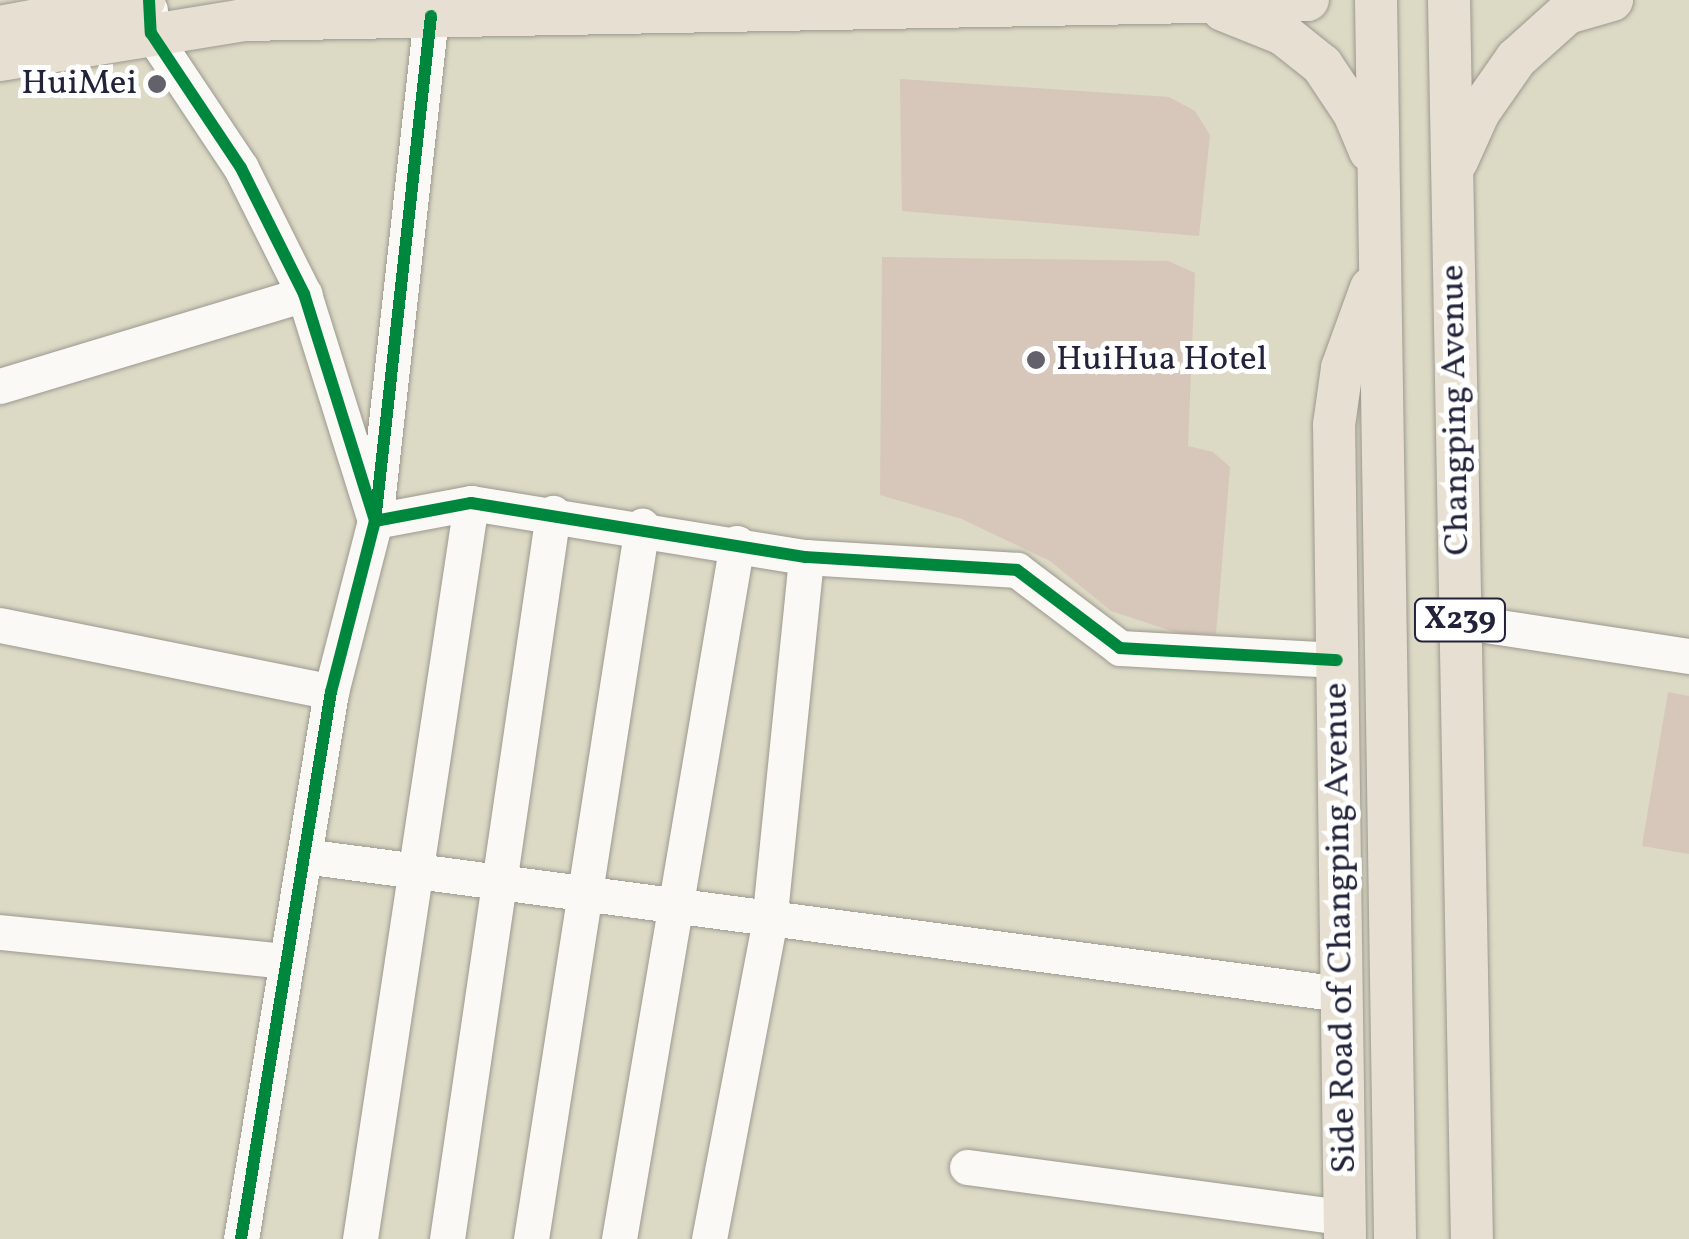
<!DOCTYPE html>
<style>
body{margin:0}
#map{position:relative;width:1689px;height:1239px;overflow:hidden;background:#dcd9c4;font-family:Vollkorn,serif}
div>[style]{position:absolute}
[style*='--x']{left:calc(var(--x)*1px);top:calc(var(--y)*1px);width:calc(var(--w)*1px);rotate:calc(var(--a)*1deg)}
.building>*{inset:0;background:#d6c7ba}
.roads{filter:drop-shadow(0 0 2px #9b9990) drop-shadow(0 0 2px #9b9990)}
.minor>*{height:35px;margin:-17.5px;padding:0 17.5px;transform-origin:17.5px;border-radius:17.5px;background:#faf9f6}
.major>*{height:42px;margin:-21px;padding:0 21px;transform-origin:21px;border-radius:21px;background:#e7e0d2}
.cycleway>*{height:12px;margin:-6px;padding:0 6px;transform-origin:6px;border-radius:6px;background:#00873e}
.dots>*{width:28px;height:28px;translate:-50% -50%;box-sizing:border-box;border:5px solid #fff;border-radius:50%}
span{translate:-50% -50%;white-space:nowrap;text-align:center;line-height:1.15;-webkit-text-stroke:10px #fff;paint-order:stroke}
.shield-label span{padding:2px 8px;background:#fff;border:2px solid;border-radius:8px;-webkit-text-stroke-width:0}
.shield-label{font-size:32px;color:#22223b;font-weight:700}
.poi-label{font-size:35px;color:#22223b}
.right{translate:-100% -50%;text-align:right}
.left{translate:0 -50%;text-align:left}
.street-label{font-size:35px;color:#22223b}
</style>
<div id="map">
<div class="building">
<div style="clip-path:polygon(900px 79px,1169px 97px,1195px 111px,1210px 135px,1199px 236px,902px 211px)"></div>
<div style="clip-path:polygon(882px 257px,1168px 261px,1195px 273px,1188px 446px,1213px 452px,1230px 467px,1216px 634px,1181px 634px,1111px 611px,1050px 561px,962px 519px,880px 495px)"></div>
<div style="clip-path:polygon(1668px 692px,1689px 696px,1689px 854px,1642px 846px)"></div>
</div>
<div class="roads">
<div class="minor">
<div style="--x:150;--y:10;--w:23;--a:88"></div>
<div style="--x:151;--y:33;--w:162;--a:56.3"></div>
<div style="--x:241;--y:168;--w:141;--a:63.4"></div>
<div style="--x:304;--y:294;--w:238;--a:72.6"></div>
<div style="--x:375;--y:521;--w:98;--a:-10.6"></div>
<div style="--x:471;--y:503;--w:339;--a:9.2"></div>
<div style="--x:806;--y:557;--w:211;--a:3.5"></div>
<div style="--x:1017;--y:570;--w:129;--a:37.1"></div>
<div style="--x:1120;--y:648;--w:217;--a:3.2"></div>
<div style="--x:0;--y:386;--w:318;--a:-16.8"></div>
<div style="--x:1460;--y:621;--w:232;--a:8.7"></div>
<div style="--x:0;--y:625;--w:338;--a:11.4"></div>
<div style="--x:304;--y:856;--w:1046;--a:7.58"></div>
<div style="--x:0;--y:932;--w:288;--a:5.8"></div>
<div style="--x:967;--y:1167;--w:380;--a:7.6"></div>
<div style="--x:241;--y:1239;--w:554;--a:-80.66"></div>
<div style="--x:331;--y:692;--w:177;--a:-75.6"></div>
<div style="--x:375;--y:521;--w:508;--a:-83.67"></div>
<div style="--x:360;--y:1239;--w:744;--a:-81.42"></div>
<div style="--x:447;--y:1239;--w:734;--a:-81.69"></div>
<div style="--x:531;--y:1239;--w:722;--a:-81.15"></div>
<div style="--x:619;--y:1239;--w:706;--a:-80.38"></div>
<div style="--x:709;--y:1239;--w:322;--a:-79.2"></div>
<div style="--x:769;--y:923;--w:368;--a:-84.2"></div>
</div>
<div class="major">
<div style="--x:1376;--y:0;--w:1239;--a:89.12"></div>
<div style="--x:1449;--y:0;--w:1239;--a:88.94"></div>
<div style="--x:1223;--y:10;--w:65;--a:21.8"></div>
<div style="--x:1283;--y:34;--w:50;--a:38.5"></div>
<div style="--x:1322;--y:65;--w:58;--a:56.3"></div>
<div style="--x:1354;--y:113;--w:41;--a:67.2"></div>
<div style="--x:0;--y:27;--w:147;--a:-10.6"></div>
<div style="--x:0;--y:60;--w:246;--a:-9.3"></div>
<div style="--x:243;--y:20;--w:1065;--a:-1.08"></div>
<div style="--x:1457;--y:161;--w:54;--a:-65.8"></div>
<div style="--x:1479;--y:112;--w:65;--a:-55.1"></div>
<div style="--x:1516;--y:59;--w:69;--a:-42"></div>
<div style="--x:1567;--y:13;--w:47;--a:-16.1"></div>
<div style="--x:1345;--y:1239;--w:814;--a:-90.77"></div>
<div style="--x:1334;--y:425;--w:58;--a:-82"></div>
<div style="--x:1342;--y:368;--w:85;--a:-70.1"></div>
</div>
</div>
<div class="cycleway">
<div style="--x:149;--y:0;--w:33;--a:87"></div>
<div style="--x:151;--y:33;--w:162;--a:56.3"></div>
<div style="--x:241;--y:168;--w:141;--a:63.4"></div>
<div style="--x:304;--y:294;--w:238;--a:72.6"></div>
<div style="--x:375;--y:521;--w:98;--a:-10.6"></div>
<div style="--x:471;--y:503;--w:339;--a:9.2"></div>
<div style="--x:806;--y:557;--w:211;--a:3.5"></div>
<div style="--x:1017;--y:570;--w:129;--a:37.1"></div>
<div style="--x:1120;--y:648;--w:217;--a:3.2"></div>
<div style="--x:241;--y:1239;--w:554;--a:-80.66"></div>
<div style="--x:331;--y:692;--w:177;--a:-75.6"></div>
<div style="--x:375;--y:521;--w:508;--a:-83.67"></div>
</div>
<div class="dots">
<div style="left:157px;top:84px;background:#63626b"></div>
<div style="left:1036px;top:360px;background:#63626b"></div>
</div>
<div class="shield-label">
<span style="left:1460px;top:620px">X239</span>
</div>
<div class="poi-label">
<span class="right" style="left:137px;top:84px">HuiMei</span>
<span class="left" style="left:1056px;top:360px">HuiHua Hotel</span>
</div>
<div class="street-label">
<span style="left:1456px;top:410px;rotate:-91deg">Changping Avenue</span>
<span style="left:1341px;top:928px;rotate:-91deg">Side Road of Changping Avenue</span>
</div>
</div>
